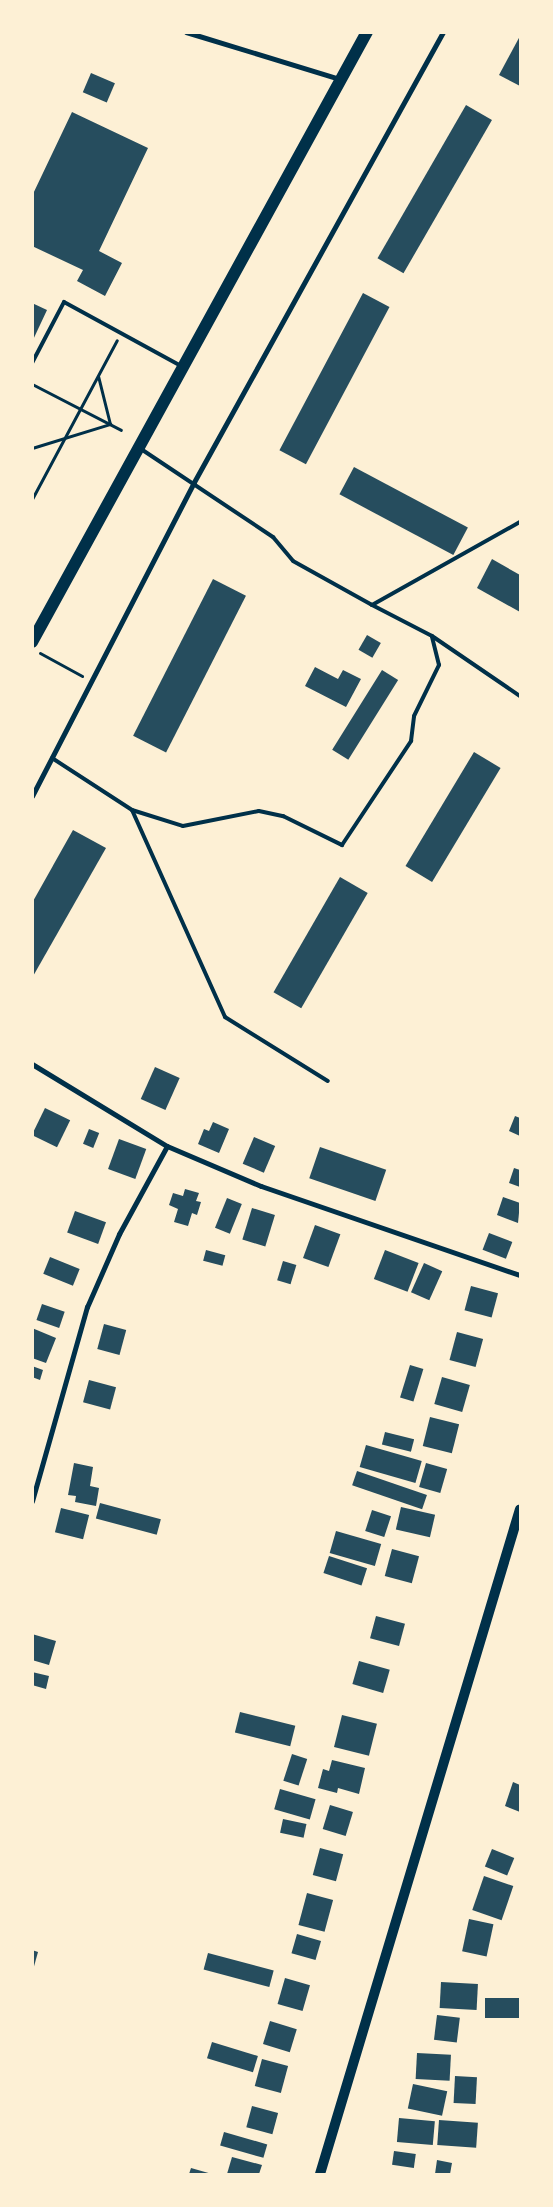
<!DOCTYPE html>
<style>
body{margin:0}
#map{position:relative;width:553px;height:2207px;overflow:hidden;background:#fdf0d5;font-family:"PT Sans Narrow",sans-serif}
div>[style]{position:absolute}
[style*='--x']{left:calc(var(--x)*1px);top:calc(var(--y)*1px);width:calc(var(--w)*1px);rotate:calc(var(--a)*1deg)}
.building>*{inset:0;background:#264d5e;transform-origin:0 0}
.path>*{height:3px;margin:-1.5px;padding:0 1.5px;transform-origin:1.5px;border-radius:1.5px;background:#003049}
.service>*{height:4px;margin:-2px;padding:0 2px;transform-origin:2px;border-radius:2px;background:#003049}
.minor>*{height:5px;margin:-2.5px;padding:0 2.5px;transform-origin:2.5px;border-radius:2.5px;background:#003049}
.secondary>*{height:10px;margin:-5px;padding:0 5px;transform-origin:5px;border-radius:5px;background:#003049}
.primary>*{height:12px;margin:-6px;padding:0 6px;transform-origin:6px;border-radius:6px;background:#003049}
span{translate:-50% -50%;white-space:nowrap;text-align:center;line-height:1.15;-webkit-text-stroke:4px #fdf0d5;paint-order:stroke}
.frame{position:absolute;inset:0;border:34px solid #fdf0d5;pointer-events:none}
</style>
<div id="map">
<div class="building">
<div style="clip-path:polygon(520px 36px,520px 86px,499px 75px)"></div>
<div style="left:91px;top:73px;width:26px;height:21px;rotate:23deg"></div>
<div style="left:466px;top:105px;width:30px;height:177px;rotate:30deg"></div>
<div style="clip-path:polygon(72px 112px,148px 148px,99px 251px,122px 263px,105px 296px,77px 281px,83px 270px,32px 246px,32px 196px)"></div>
<div style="left:363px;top:293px;width:30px;height:178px;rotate:28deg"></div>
<div style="clip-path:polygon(32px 303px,47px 310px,32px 342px)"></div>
<div style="left:354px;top:467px;width:129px;height:31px;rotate:28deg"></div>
<div style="clip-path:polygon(492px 559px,520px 575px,520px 612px,477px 588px)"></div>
<div style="left:213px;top:579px;width:37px;height:176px;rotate:27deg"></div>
<div style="left:367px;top:635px;width:16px;height:17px;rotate:30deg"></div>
<div style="clip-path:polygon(315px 667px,338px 679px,343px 670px,361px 679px,346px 707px,305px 686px)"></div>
<div style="left:382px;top:670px;width:19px;height:94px;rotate:32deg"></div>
<div style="left:474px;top:752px;width:31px;height:133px;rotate:31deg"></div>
<div style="clip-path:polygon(73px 830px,106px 848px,32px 978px,32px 903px)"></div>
<div style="left:340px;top:877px;width:32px;height:133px;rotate:30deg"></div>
<div style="left:155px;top:1067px;width:27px;height:35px;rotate:24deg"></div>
<div style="left:45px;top:1108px;width:28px;height:30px;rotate:26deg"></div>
<div style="clip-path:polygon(515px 1116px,520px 1118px,520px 1136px,509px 1131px)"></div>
<div style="clip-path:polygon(213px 1122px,229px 1129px,219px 1153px,198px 1144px,204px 1129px,209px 1131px)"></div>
<div style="left:89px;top:1129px;width:11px;height:16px;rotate:22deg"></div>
<div style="left:254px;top:1137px;width:23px;height:29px;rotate:23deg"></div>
<div style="left:119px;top:1139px;width:29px;height:32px;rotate:20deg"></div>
<div style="left:320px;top:1147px;width:70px;height:33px;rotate:19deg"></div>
<div style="clip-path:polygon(514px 1168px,520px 1170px,520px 1187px,509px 1183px)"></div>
<div style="clip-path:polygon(185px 1189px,199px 1193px,196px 1201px,201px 1202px,197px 1215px,192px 1213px,188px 1226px,174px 1222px,178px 1209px,169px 1205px,173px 1193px,183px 1196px)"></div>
<div style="clip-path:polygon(503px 1197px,520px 1203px,518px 1223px,497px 1215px)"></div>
<div style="left:227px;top:1198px;width:16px;height:32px;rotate:22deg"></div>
<div style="left:252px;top:1208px;width:24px;height:33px;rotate:17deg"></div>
<div style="left:75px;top:1211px;width:33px;height:23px;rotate:20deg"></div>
<div style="left:315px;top:1225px;width:27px;height:35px;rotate:20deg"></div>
<div style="left:489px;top:1233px;width:25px;height:18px;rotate:21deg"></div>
<div style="left:206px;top:1250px;width:20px;height:11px;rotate:15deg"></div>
<div style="left:385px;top:1250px;width:36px;height:31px;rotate:21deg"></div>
<div style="left:50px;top:1257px;width:32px;height:18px;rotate:22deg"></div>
<div style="left:283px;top:1261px;width:14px;height:20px;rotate:17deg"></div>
<div style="left:424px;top:1263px;width:20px;height:32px;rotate:24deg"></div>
<div style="left:471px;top:1286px;width:28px;height:25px;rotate:15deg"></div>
<div style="left:42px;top:1304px;width:24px;height:17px;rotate:19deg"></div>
<div style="left:104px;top:1324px;width:23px;height:26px;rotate:15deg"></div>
<div style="clip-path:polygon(32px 1328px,56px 1338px,46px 1363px,32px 1358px)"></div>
<div style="left:457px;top:1332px;width:27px;height:29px;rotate:15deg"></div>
<div style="left:410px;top:1365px;width:14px;height:34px;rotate:17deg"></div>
<div style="clip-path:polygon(32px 1366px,43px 1370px,40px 1380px,32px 1377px)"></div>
<div style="left:442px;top:1377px;width:29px;height:28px;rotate:16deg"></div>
<div style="left:89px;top:1380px;width:28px;height:23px;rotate:15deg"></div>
<div style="left:430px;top:1417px;width:30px;height:30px;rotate:14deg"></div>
<div style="left:385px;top:1432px;width:30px;height:13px;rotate:14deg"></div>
<div style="left:366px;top:1445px;width:58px;height:23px;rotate:16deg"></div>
<div style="clip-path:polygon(74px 1463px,93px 1467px,90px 1486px,99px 1488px,96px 1506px,75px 1502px,76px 1496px,68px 1495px)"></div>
<div style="left:426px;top:1463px;width:22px;height:25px;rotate:16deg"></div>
<div style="left:357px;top:1471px;width:74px;height:15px;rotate:19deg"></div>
<div style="left:100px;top:1503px;width:63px;height:16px;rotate:15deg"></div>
<div style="left:401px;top:1507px;width:35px;height:23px;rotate:13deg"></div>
<div style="left:61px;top:1508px;width:29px;height:25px;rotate:14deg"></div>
<div style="left:372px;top:1510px;width:20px;height:22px;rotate:18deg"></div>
<div style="left:336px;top:1531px;width:47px;height:23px;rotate:16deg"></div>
<div style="left:392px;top:1549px;width:28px;height:28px;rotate:15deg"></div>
<div style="left:329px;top:1556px;width:40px;height:18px;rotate:18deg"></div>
<div style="left:376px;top:1616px;width:30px;height:23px;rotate:15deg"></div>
<div style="clip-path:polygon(32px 1634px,56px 1641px,49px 1665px,32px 1660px)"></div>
<div style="left:359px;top:1661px;width:32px;height:24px;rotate:16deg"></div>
<div style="clip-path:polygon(32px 1672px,49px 1676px,46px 1689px,32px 1685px)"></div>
<div style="left:240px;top:1712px;width:57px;height:21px;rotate:14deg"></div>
<div style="left:342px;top:1715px;width:36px;height:33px;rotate:14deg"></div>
<div style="left:292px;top:1754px;width:16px;height:28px;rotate:18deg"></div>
<div style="clip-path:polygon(332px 1760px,365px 1768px,359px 1794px,338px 1788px,337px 1793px,318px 1788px,323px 1769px,329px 1771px)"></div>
<div style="clip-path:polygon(513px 1782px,520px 1785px,520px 1812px,505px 1806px)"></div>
<div style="left:280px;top:1789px;width:37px;height:21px;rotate:16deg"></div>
<div style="left:330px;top:1805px;width:24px;height:25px;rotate:17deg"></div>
<div style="left:283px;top:1819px;width:24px;height:14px;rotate:12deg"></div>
<div style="left:320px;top:1848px;width:24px;height:28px;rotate:15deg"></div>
<div style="left:492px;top:1849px;width:24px;height:19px;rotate:22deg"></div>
<div style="left:484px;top:1876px;width:31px;height:36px;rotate:19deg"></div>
<div style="left:307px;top:1893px;width:27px;height:33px;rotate:15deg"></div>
<div style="left:469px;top:1919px;width:25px;height:33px;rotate:12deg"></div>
<div style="left:297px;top:1934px;width:25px;height:20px;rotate:16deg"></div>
<div style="clip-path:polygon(32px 1950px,38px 1952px,33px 1970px,32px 1970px)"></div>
<div style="left:208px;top:1953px;width:68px;height:17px;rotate:15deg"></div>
<div style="left:285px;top:1978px;width:26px;height:27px;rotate:16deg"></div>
<div style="left:441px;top:1982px;width:37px;height:26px;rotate:3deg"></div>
<div style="left:485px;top:1998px;width:35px;height:20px"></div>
<div style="left:437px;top:2015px;width:23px;height:25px;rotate:7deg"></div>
<div style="left:270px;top:2021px;width:28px;height:24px;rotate:17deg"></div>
<div style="left:212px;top:2042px;width:48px;height:17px;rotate:17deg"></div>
<div style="left:417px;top:2053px;width:34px;height:26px;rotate:3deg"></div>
<div style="left:262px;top:2059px;width:27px;height:28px;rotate:15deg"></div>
<div style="left:455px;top:2076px;width:22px;height:27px;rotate:3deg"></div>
<div style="left:413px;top:2084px;width:35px;height:25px;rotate:12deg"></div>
<div style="left:252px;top:2106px;width:27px;height:22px;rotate:15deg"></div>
<div style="left:399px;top:2118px;width:36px;height:24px;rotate:5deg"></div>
<div style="left:439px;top:2120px;width:39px;height:25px;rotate:4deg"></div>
<div style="left:224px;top:2132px;width:45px;height:14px;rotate:16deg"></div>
<div style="left:394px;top:2151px;width:22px;height:14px;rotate:8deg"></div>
<div style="clip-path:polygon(232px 2157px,262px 2165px,259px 2174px,227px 2174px)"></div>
<div style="clip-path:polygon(437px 2160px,452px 2163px,450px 2174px,435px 2174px)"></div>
<div style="clip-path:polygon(191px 2168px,212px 2174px,189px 2174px)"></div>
</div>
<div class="path">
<div style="--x:32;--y:384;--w:100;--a:27.3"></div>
<div style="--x:32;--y:448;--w:82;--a:-17.1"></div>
<div style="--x:110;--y:424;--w:49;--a:-104"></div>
<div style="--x:32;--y:499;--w:180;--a:-61.9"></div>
<div style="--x:40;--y:653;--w:48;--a:28.7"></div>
</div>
<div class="service">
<div style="--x:32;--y:363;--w:69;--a:-62.3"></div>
<div style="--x:64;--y:302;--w:133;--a:28.7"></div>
<div style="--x:141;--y:449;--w:159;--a:33.7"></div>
<div style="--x:273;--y:537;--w:31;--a:50"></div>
<div style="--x:293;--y:561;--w:90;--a:29.1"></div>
<div style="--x:372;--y:605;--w:170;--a:-29.3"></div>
<div style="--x:432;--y:636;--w:107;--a:34.3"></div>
<div style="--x:52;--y:758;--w:95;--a:33"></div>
<div style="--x:132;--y:810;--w:53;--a:17.4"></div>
<div style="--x:183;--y:826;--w:77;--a:-11.2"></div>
<div style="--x:259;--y:811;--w:25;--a:12"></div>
<div style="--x:283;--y:816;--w:66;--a:26.2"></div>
<div style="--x:342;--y:845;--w:125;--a:-56.4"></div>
<div style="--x:411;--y:741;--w:25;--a:-83"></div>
<div style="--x:414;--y:716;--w:57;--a:-63.9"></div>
<div style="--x:439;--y:665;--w:30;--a:-104"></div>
<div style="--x:432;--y:636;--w:68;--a:-152.7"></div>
<div style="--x:132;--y:810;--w:227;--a:65.8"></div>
<div style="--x:225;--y:1017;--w:121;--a:31.9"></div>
</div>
<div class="minor">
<div style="--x:186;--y:32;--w:161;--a:17"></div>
<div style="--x:32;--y:796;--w:353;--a:-62.7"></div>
<div style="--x:194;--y:482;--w:514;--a:-61.04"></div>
<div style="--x:32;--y:1064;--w:158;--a:31.3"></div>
<div style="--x:167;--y:1146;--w:102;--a:23.1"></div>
<div style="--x:261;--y:1186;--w:274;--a:19"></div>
<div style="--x:32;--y:1501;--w:202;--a:-74.2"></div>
<div style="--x:87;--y:1307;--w:80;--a:-66.3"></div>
<div style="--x:119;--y:1234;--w:100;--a:-61.4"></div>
</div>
<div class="secondary">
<div style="--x:320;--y:2174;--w:694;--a:-73.26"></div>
</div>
<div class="primary">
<div style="--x:32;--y:642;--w:696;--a:-61.23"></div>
</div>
<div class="frame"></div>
</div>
